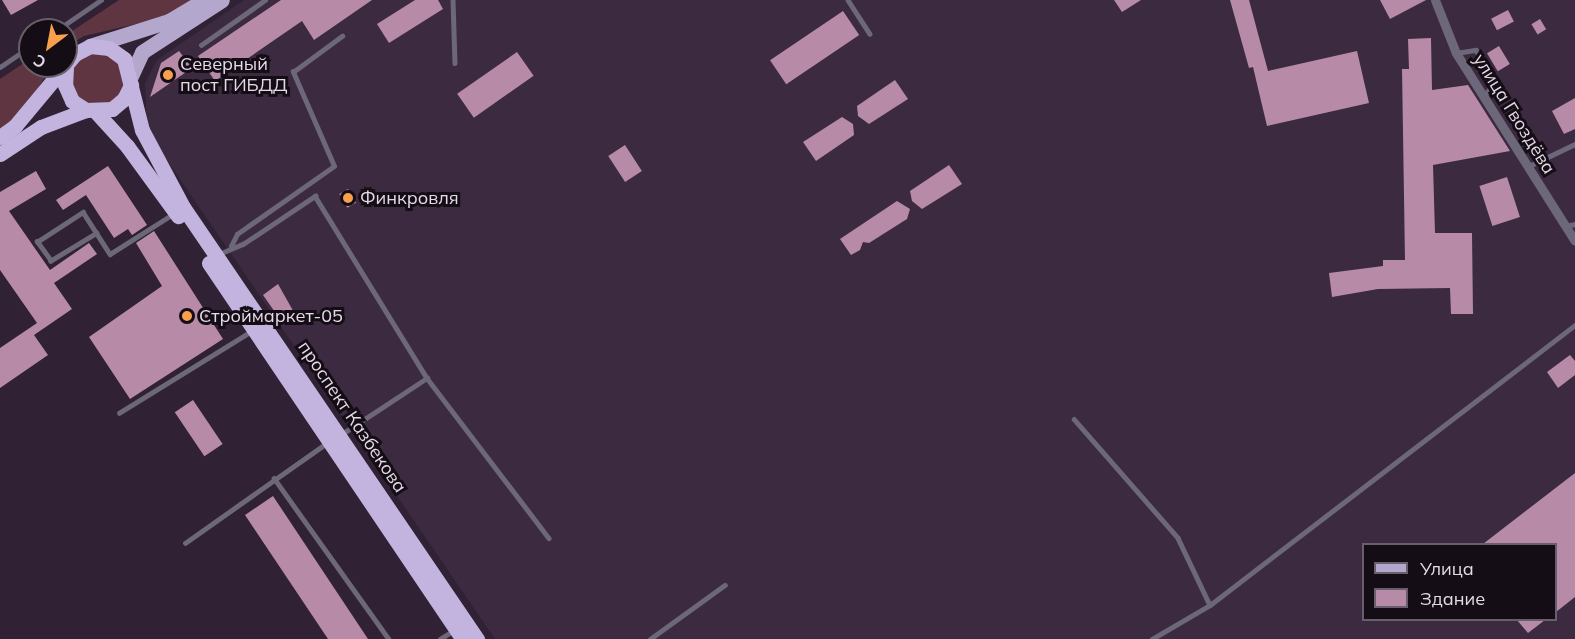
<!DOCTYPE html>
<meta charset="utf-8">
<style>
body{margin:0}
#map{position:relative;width:1575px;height:639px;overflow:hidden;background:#302134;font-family:Mulish,sans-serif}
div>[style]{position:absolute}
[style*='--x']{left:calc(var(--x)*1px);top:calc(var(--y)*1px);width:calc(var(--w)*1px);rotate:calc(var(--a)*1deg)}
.built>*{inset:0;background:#3c2a41}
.green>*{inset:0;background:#5f3542}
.round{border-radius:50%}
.building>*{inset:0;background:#b78ba7;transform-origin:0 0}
.service>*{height:4.5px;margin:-2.25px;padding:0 2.25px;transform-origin:2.25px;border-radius:2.25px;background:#6d677a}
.minor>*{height:9px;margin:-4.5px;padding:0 4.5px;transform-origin:4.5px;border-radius:4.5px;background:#6d677a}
.primary>*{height:15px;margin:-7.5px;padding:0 7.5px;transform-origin:7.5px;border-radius:7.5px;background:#b4a7cd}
.trunk>*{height:15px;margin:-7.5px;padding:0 7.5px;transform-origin:7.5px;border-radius:7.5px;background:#c2b4de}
.dots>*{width:16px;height:16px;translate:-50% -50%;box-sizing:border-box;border:3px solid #140d16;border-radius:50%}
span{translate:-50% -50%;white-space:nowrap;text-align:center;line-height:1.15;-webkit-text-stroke:6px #140d16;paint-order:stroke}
.poi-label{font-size:18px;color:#e5dae7}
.left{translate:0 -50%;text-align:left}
.street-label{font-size:18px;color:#e5dae7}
.legend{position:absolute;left:1362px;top:543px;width:195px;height:78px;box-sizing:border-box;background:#140d16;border:2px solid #685f6a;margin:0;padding:8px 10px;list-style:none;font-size:18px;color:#e5dae7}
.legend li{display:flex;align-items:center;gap:12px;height:30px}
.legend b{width:30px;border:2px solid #685f6a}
.north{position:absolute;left:18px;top:18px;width:60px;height:60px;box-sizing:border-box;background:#140d16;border:2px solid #685f6a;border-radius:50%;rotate:212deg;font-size:16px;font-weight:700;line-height:24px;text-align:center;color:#e5dae7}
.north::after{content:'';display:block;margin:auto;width:21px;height:27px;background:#f9a04d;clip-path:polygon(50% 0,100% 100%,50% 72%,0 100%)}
</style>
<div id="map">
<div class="built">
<div style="clip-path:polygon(evenodd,244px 0,1575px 0,1575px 639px,495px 639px,147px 131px,145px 83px,157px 60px,244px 0,1364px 544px,1556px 544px,1556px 620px,1364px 620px,1364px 544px)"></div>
</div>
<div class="green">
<div style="clip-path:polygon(119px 0,192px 0,162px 18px,84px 36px,66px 47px,66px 35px)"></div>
<div class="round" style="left:71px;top:52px;width:54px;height:54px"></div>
<div style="clip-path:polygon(30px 59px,30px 66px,52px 66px,33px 96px,13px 121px,0 129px,0 79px)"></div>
</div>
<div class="building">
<div style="clip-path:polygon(2px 0,38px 0,11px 15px)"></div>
<div style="clip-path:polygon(281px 0,372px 0,314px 40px,302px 21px,215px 81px,198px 56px)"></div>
<div style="clip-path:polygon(415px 0,438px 0,443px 9px,389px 43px,377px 24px)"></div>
<div style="clip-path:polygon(1114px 0,1141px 0,1122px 12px)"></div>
<div style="clip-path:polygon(1230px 0,1249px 0,1268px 71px,1357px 51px,1369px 103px,1267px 126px,1253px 67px,1249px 68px)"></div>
<div style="clip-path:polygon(1380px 0,1426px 0,1390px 19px)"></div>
<div style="left:1508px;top:10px;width:13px;height:19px;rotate:63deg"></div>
<div style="left:843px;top:11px;width:29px;height:88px;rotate:56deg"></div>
<div style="left:1540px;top:19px;width:12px;height:10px;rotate:59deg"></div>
<div style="clip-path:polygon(1431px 38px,1432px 90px,1468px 85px,1510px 151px,1433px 165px,1435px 233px,1472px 233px,1473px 314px,1451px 314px,1450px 288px,1378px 289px,1332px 297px,1329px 273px,1383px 266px,1383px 260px,1405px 260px,1402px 69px,1409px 69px,1408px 39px)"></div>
<div style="left:1499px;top:46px;width:21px;height:14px;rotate:59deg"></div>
<div style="clip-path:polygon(179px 51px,192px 68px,150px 97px,161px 63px)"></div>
<div style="left:517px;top:52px;width:29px;height:73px;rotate:55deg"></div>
<div style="clip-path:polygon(895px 80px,908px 99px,869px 124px,858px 116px,857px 106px)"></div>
<div style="clip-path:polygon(1575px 98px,1575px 129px,1564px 134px,1552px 111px)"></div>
<div style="clip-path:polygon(842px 117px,853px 124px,854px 135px,816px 161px,803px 142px)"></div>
<div style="left:625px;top:145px;width:31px;height:20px;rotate:57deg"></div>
<div style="clip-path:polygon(949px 165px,962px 184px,922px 209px,912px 201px,910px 191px)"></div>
<div style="clip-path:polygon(108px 166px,147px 225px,132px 235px,128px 229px,114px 238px,86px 195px,63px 210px,56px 200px)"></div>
<div style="clip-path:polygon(36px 171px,46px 189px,9px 211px,50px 270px,89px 243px,97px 254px,54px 283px,72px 309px,34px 335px,48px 355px,0 388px,0 348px,37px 323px,0 270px,0 192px)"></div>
<div style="left:1507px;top:177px;width:42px;height:29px;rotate:72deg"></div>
<div style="left:348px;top:189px;width:16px;height:10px;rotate:60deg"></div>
<div style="clip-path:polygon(897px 201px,910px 209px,907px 219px,869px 243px,863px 242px,860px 250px,851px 255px,840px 239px)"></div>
<div style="clip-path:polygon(154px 231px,223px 339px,130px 399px,89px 337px,162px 286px,136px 243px)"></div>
<div style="clip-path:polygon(278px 284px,296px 316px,284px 325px,263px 295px)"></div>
<div style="clip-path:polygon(1570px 355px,1575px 361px,1575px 375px,1558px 388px,1547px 372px)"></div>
<div style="left:193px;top:400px;width:53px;height:22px;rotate:56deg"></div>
<div style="clip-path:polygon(1575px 473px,1575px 597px,1556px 612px,1556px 544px,1483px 544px)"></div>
<div style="clip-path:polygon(273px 496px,368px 639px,328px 639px,245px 515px)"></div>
<div style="clip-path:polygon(1517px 620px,1545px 620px,1528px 633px)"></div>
</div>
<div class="service">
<div style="--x:453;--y:0;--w:63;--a:88.2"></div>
<div style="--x:848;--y:0;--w:40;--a:57.1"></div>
<div style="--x:57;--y:30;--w:53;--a:-34.3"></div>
<div style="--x:201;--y:45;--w:78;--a:-35.1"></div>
<div style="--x:1456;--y:53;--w:20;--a:-9"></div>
<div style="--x:1476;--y:50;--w:38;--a:60"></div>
<div style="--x:1495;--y:83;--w:19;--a:129"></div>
<div style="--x:0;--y:67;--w:36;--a:-34"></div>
<div style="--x:1527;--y:167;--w:53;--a:-25.6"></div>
<div style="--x:1565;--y:226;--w:10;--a:-11"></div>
<div style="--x:97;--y:233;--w:54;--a:148.7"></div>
<div style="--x:51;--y:261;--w:24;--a:-126"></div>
<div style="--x:37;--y:242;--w:55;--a:-33.1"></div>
<div style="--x:83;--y:212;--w:50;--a:57.3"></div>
<div style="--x:110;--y:254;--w:75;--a:-32.4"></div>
<div style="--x:231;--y:246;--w:13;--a:-63"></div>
<div style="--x:237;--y:234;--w:118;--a:-35"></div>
<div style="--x:334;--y:166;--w:103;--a:-113.6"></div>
<div style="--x:293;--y:72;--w:61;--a:-36.3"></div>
<div style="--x:219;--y:254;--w:26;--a:-23"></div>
<div style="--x:243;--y:244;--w:87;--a:-33.7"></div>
<div style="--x:315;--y:196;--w:214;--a:58.4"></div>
<div style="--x:119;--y:413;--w:156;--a:-31.7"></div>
<div style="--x:1074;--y:419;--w:158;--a:48.8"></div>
<div style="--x:1178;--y:538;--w:74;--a:64.5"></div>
<div style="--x:342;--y:434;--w:102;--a:-33.4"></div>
<div style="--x:427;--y:378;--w:201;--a:52.7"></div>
<div style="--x:274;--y:478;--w:198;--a:54.5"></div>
<div style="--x:185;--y:543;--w:174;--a:-35.2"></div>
<div style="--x:440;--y:639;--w:15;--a:-32"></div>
<div style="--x:650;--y:639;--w:92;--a:-35.8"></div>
<div style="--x:1152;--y:639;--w:67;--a:-30.4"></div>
<div style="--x:1210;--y:605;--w:460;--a:-37.5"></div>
</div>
<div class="minor">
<div style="--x:1435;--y:0;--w:57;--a:68.4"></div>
<div style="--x:1456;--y:53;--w:222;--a:57.7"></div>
</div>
<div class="primary">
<div style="--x:90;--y:46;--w:83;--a:-17.6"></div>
<div style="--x:169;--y:21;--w:41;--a:-31"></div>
<div style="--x:131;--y:76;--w:26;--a:-65"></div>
<div style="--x:142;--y:52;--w:95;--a:-33"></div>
</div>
<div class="trunk">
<div style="--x:66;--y:68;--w:17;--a:93"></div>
<div style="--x:65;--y:85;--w:17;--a:66"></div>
<div style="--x:72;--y:101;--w:17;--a:33"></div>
<div style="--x:86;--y:110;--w:26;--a:-2"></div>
<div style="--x:112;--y:109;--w:16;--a:-40"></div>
<div style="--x:124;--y:99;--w:16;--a:-63"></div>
<div style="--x:96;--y:112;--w:46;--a:47.6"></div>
<div style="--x:127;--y:146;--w:87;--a:53.9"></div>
<div style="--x:0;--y:137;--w:19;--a:-36"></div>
<div style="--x:15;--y:126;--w:94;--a:-50.2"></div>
<div style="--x:75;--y:54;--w:17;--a:-28"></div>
<div style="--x:90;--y:46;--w:19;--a:6"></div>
<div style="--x:109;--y:48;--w:19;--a:36"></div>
<div style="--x:124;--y:59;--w:73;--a:75.8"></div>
<div style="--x:142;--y:130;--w:87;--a:62"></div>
<div style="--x:183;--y:207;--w:523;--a:55.76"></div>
<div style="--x:0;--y:154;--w:49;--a:-33.4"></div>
<div style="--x:41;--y:127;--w:48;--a:-20.7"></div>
<div style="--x:209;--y:263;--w:454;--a:56"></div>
</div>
<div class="dots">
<div style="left:168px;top:75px;background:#f9a04d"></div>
<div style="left:348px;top:198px;background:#f9a04d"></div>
<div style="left:187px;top:316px;background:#f9a04d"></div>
</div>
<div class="poi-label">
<span class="left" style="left:180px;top:75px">Северный<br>пост ГИБДД</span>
<span class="left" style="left:360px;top:198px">Финкровля</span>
<span class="left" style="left:199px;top:316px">Строймаркет-05</span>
</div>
<div class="street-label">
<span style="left:1514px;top:114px;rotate:58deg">улица Гвоздёва</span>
<span style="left:352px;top:417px;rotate:56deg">проспект Казбекова</span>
</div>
<ul class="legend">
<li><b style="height:8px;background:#b4a7cd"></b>Улица</li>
<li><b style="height:16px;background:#b78ba7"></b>Здание</li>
</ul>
<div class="north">С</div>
</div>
